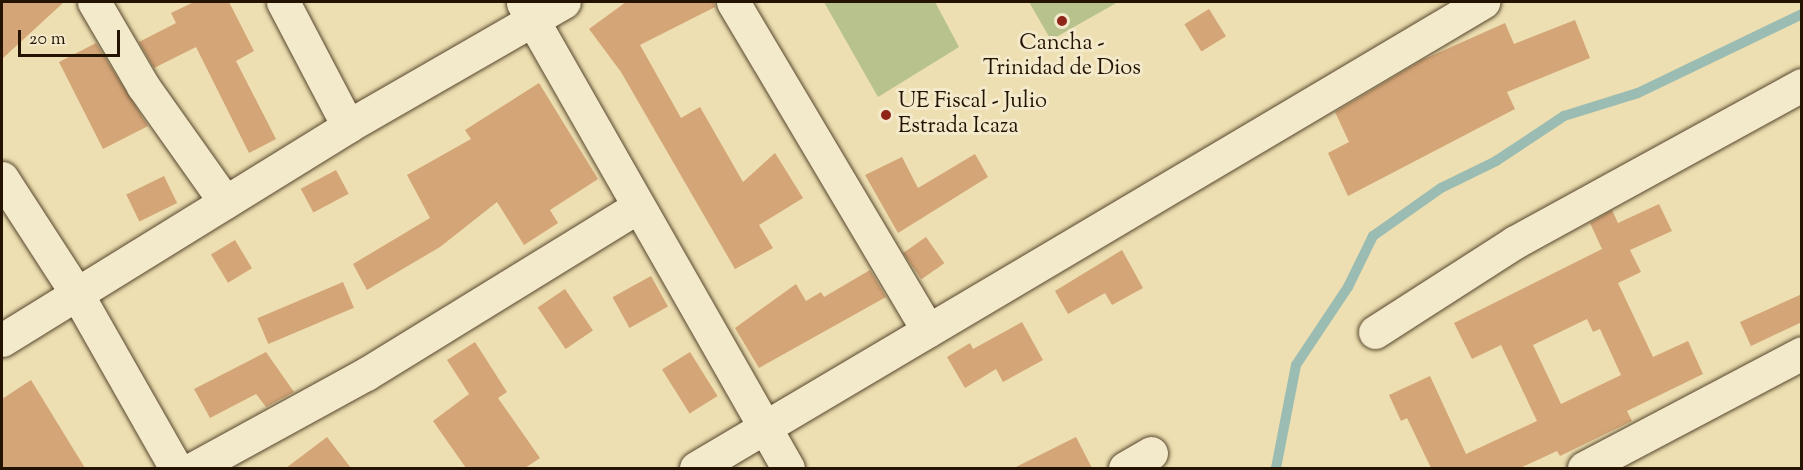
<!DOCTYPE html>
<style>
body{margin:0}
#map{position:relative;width:1803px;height:470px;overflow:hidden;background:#eddfb1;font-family:"Sorts Mill Goudy",serif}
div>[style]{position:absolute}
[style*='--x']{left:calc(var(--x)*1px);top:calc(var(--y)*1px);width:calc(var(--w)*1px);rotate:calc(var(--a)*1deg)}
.green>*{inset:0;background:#b7c28d}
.stream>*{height:10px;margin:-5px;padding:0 5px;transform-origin:5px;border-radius:5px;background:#9abcb2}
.building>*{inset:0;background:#d4a577;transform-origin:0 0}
.roads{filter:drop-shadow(0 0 2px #57462d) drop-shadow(0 0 2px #57462d)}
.street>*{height:33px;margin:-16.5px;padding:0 16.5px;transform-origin:16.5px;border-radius:16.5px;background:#f3eacc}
.dots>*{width:16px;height:16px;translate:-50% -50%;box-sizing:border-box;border:3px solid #f3eacc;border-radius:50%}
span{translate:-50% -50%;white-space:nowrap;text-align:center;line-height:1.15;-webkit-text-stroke:6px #f3eacc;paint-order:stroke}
.poi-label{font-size:22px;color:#251301}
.left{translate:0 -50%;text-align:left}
.frame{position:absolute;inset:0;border:3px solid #251301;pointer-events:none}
.scale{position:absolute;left:18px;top:30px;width:102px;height:27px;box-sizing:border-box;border:3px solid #251301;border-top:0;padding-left:8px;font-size:18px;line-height:21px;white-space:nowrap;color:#251301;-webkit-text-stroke:4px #f3eacc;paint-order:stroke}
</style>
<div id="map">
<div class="green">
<div style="clip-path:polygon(824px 2px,935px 2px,959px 47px,878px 97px)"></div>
<div style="clip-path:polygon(1029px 2px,1118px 2px,1051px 40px)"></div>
</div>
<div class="stream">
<div style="--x:1276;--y:468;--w:105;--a:-79"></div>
<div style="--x:1296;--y:365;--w:94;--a:-56.3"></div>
<div style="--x:1348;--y:287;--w:57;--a:-63.9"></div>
<div style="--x:1373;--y:236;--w:83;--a:-35.2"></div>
<div style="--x:1441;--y:188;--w:61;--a:-26.1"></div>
<div style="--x:1496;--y:161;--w:82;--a:-33.5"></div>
<div style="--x:1564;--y:116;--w:77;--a:-17.3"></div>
<div style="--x:1638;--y:93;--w:182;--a:-25.7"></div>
</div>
<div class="building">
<div style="clip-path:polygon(2px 2px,64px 2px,2px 59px)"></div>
<div style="clip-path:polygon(194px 2px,229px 2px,254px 51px,236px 61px,276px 139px,249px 153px,196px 47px,154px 68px,139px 42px,176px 23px,171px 13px)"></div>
<div style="clip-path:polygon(626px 2px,714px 2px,715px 7px,640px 45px,681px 118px,700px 107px,743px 182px,775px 153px,803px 198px,759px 225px,773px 248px,735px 269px,621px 72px,589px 29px)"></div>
<div style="left:1209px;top:9px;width:32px;height:29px;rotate:58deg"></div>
<div style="clip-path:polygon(1575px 20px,1590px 58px,1507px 92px,1515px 109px,1348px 196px,1328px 153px,1349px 142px,1335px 112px,1422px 60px,1505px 23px,1514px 44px)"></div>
<div style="clip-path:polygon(96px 43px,148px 126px,103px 149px,59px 62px)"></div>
<div style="clip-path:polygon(539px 83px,598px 179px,550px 210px,558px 223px,524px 245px,497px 202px,440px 247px,367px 290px,353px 264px,430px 218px,407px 175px,471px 139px,465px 130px)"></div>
<div style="clip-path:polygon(975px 154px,988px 177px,898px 233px,865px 175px,902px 157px,918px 188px)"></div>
<div style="left:336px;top:170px;width:27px;height:40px;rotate:62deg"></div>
<div style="left:164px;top:176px;width:30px;height:42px;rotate:64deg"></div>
<div style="clip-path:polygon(evenodd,1659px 204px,1672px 231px,1630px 250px,1641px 272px,1618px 283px,1653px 357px,1688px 341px,1703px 374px,1627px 411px,1632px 421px,1560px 456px,1557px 451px,1520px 468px,1431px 468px,1407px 418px,1401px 421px,1389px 395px,1430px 376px,1466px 454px,1537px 421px,1501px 345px,1472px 359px,1454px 323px,1602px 249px,1590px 223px,1612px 210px,1618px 223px,1659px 204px,1587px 319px,1593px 332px,1600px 329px,1621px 375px,1561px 404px,1533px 345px,1587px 319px)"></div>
<div style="left:926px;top:237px;width:32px;height:28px;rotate:55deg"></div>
<div style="left:235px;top:240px;width:33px;height:28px;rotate:59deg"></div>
<div style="clip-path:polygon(1122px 250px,1143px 288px,1112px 305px,1105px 293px,1068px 314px,1055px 291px)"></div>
<div style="clip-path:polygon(870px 270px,886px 297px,759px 368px,735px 328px,796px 284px,806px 301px,821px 292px,824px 297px)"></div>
<div style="left:651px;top:276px;width:35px;height:44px;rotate:61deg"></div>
<div style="left:343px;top:282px;width:28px;height:93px;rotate:67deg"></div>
<div style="left:565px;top:289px;width:50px;height:33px;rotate:56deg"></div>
<div style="clip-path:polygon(1802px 294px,1802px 322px,1751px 346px,1740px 322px)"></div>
<div style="clip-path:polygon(1022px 322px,1043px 360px,1003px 382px,996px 369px,965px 388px,947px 357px,970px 343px,973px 349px)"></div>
<div style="clip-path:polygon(475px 342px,507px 392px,498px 398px,540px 458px,525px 468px,466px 468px,433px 421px,469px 394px,447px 360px)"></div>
<div style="clip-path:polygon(266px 352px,294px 392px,266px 407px,256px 394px,210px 418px,194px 389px)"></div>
<div style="left:690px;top:352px;width:52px;height:33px;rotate:58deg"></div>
<div style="clip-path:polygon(31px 380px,85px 468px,2px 468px,2px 399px)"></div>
<div style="clip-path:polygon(327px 437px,351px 468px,286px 468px)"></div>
<div style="clip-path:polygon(1076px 437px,1092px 468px,1014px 468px)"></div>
</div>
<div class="roads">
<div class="street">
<div style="--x:94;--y:2;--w:97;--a:59.7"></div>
<div style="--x:143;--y:86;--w:142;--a:54.7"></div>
<div style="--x:283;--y:2;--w:140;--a:62.3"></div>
<div style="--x:733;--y:2;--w:382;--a:59.3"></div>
<div style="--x:523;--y:3;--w:535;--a:60.32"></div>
<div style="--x:2;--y:178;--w:138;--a:57.1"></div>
<div style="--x:77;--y:294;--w:200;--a:60.4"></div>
<div style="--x:1375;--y:332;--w:166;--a:-32.7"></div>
<div style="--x:1515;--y:242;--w:327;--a:-28.7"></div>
<div style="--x:2;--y:340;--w:407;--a:-31.7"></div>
<div style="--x:348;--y:126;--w:249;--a:-29.9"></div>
<div style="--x:194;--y:468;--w:196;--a:-28.7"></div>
<div style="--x:366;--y:374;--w:317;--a:-31.6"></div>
<div style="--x:696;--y:468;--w:915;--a:-30.63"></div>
<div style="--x:1125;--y:468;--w:30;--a:-30"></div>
<div style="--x:1584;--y:468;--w:246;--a:-27.8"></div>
</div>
</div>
<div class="dots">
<div style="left:1062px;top:21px;background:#8f2418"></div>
<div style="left:886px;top:115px;background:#8f2418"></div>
</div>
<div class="poi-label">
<span style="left:1062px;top:57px">Cancha -<br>Trinidad de Dios</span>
<span class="left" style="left:898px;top:115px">UE Fiscal - Julio<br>Estrada Icaza</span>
</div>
<div class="frame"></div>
<div class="scale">20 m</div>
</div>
